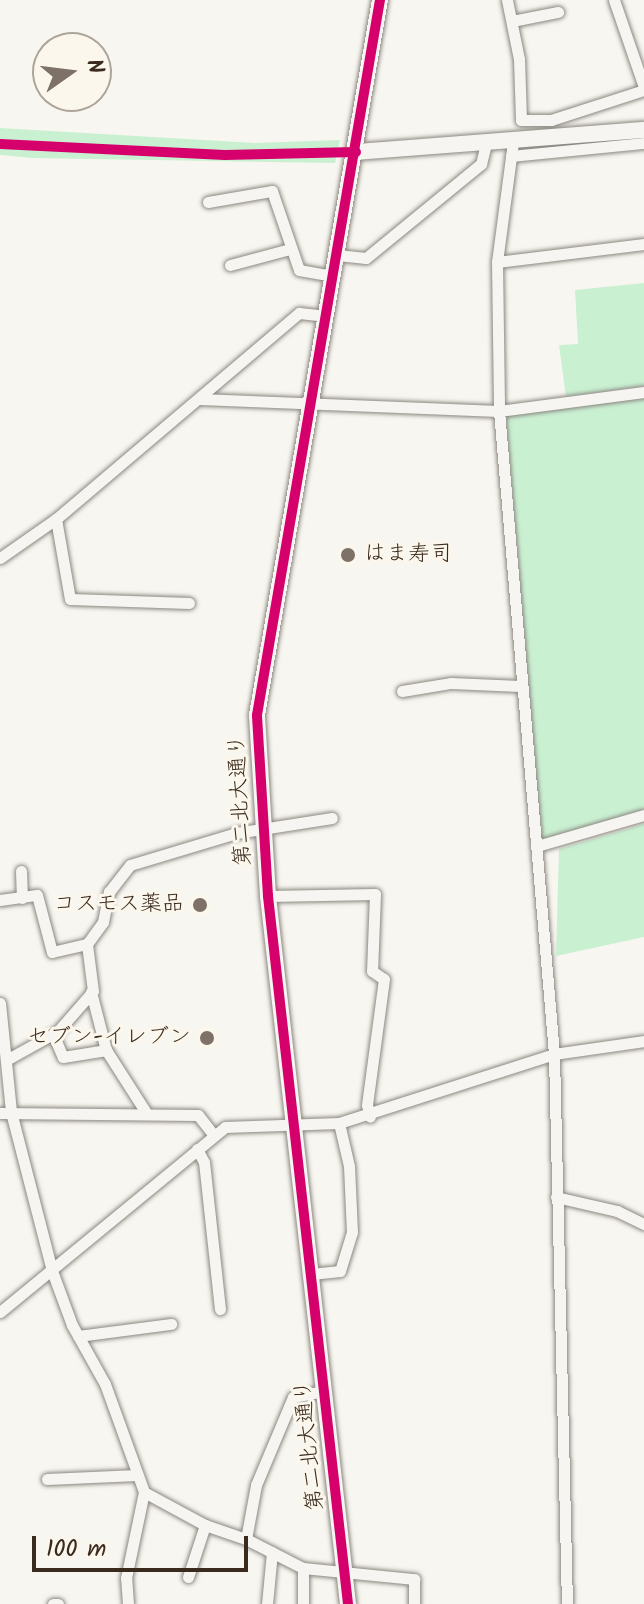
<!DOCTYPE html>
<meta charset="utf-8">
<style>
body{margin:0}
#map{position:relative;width:644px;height:1604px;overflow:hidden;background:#f8f6f0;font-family:Kalam,"Klee One",sans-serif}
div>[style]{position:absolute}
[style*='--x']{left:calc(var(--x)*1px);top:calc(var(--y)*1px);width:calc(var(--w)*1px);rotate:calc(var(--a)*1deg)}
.green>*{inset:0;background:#caf0d2}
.roads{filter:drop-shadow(0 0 2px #8b8781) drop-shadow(0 0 2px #8b8781)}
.street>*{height:11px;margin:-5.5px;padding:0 5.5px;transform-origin:5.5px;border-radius:5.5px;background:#f6f5f1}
.secondary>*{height:16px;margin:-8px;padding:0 8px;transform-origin:8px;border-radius:8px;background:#f6f5f1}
.cycleway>*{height:10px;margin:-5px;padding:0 5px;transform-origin:5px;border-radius:5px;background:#d6006c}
.dots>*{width:22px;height:22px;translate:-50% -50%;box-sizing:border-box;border:4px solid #fbf7ec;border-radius:50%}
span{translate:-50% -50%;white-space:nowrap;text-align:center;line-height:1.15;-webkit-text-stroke:6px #fbf7ec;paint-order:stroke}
.poi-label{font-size:22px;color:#3b2a1e}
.left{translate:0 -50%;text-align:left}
.right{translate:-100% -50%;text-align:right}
.street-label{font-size:22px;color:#3b2a1e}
.north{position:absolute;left:32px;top:32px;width:80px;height:80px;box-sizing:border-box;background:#fbf7ec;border:2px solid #aea59a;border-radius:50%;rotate:76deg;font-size:22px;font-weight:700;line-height:32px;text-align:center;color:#3b2a1e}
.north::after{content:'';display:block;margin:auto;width:28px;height:36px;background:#7d7168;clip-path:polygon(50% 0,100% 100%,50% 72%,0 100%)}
.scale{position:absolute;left:32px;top:1536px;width:216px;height:36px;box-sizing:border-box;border:4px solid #3b2a1e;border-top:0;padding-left:10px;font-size:24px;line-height:28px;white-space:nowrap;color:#3b2a1e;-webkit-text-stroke:6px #fbf7ec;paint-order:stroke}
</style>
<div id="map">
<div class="green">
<div style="clip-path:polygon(0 128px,255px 143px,340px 140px,335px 163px,33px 158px,0 155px)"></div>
<div style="clip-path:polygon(644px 283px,644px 386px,566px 397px,559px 345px,578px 344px,575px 290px)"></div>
<div style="clip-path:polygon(644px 398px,644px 811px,541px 842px,506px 416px)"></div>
<div style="clip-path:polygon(644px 824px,644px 937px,556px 956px,559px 849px)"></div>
</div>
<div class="roads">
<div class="street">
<div style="--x:507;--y:0;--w:60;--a:78.5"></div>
<div style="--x:519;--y:59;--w:61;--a:88.1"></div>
<div style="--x:521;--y:120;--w:30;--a:0"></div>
<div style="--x:551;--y:120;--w:98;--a:-17.9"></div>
<div style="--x:614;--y:0;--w:92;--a:71"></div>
<div style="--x:512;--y:21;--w:47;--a:-11.1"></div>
<div style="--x:513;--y:142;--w:121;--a:97.6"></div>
<div style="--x:497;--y:262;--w:149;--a:89.2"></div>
<div style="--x:499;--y:411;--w:645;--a:85.11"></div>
<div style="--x:554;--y:1054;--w:550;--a:88.65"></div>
<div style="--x:511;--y:156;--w:134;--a:-5.6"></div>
<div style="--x:208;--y:202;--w:65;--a:-9.8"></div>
<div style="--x:272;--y:191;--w:83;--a:71.1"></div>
<div style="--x:299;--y:270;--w:35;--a:10"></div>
<div style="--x:337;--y:255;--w:29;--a:6"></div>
<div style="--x:366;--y:258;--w:149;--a:-39.3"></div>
<div style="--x:481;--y:164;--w:21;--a:-76"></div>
<div style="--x:497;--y:262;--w:148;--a:-7"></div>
<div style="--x:230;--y:265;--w:62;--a:-14.9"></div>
<div style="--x:200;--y:399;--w:299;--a:2.3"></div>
<div style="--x:499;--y:411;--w:146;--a:-7.5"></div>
<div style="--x:56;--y:519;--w:81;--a:80.1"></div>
<div style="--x:70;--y:599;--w:119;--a:1.9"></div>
<div style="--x:0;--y:558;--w:68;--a:-34.9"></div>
<div style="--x:56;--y:519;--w:319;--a:-40.3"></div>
<div style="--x:299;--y:313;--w:28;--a:6"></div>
<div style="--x:402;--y:691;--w:50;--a:-9.3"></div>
<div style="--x:451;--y:683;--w:69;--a:2.5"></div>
<div style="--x:537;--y:846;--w:111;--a:-16.2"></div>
<div style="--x:21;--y:871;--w:27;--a:88"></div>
<div style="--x:268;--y:896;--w:107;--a:-1.1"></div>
<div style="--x:375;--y:894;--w:77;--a:92.2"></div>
<div style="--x:372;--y:971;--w:14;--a:34"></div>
<div style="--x:384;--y:979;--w:127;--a:97.7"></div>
<div style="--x:367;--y:1105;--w:12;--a:76"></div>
<div style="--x:0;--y:900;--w:37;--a:-8"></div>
<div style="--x:37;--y:895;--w:59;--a:75.3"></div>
<div style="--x:52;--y:952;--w:36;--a:-13"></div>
<div style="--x:91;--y:992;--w:60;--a:75.5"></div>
<div style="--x:106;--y:1050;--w:76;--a:57.4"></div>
<div style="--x:0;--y:1003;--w:110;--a:84.2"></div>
<div style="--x:11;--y:1112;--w:164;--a:75.5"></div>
<div style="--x:52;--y:1271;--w:58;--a:69.7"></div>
<div style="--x:72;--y:1325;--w:68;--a:60.8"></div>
<div style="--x:105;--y:1384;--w:115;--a:70.1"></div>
<div style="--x:144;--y:1492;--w:69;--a:28.4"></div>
<div style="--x:205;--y:1525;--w:43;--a:18.9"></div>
<div style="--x:246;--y:1539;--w:64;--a:27"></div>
<div style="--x:303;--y:1568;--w:112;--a:5.7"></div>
<div style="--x:414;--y:1579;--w:25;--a:90"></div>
<div style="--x:53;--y:1034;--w:25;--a:67"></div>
<div style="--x:63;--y:1057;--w:44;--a:-9.2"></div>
<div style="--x:8;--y:1059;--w:57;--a:-29.2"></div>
<div style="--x:58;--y:1031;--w:53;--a:-48.8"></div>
<div style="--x:93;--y:991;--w:47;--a:-97.3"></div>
<div style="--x:87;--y:944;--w:27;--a:-54"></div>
<div style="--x:103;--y:922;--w:31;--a:-79"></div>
<div style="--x:109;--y:892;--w:34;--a:-52"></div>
<div style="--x:130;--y:865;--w:111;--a:-16.8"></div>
<div style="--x:236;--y:833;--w:97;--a:-8.9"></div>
<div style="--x:0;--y:1113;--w:198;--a:0.6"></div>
<div style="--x:198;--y:1115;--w:23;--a:52"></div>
<div style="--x:197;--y:1149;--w:15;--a:62"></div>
<div style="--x:204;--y:1162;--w:148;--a:83.8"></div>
<div style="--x:556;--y:1197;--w:63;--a:12.9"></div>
<div style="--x:617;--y:1211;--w:30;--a:26"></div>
<div style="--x:311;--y:1274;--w:29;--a:-6"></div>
<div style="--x:340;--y:1271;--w:41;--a:-72.9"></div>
<div style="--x:352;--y:1232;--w:66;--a:-92.6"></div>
<div style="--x:349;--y:1166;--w:44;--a:-103.1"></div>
<div style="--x:0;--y:1312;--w:291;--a:-39.4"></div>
<div style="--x:225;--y:1127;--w:114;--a:-2"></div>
<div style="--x:339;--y:1123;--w:226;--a:-17.8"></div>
<div style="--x:554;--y:1054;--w:91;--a:-8.2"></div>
<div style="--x:78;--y:1336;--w:94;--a:-7.4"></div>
<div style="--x:47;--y:1479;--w:90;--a:-2.5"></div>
<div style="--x:246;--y:1539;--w:55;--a:-79.5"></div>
<div style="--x:256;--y:1485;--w:95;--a:-67.2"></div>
<div style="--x:293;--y:1397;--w:32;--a:-11"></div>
<div style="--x:303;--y:1568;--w:36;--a:90"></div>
<div style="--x:188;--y:1577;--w:55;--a:-71.9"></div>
<div style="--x:53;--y:1604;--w:5;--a:0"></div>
<div style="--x:128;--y:1604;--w:26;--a:-94"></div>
<div style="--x:126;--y:1578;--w:88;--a:-78.2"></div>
<div style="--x:267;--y:1604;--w:52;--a:-84.5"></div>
</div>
<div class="secondary">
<div style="--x:356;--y:152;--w:289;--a:-4.4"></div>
<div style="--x:348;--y:1604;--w:713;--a:-96.45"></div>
<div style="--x:268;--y:896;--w:181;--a:-93.5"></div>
<div style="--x:257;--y:715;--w:726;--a:-80.24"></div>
</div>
</div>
<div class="cycleway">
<div style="--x:0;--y:144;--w:225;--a:2.8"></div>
<div style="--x:225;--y:155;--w:131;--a:-1.3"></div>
<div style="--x:348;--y:1604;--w:713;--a:-96.45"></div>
<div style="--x:268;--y:896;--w:181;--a:-93.5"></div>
<div style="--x:257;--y:715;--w:726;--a:-80.24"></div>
</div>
<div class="dots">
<div style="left:348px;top:555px;background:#7d7168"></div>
<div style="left:200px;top:905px;background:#7d7168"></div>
<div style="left:207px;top:1038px;background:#7d7168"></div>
</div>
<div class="poi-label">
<span class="left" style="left:364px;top:555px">はま寿司</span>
<span class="right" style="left:184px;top:905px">コスモス薬品</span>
<span class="right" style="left:191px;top:1038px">セブン-イレブン</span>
</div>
<div class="street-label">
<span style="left:241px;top:800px;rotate:-93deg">第二北大通り</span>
<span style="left:310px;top:1445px;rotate:-96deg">第二北大通り</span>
</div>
<div class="north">N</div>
<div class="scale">100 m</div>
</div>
